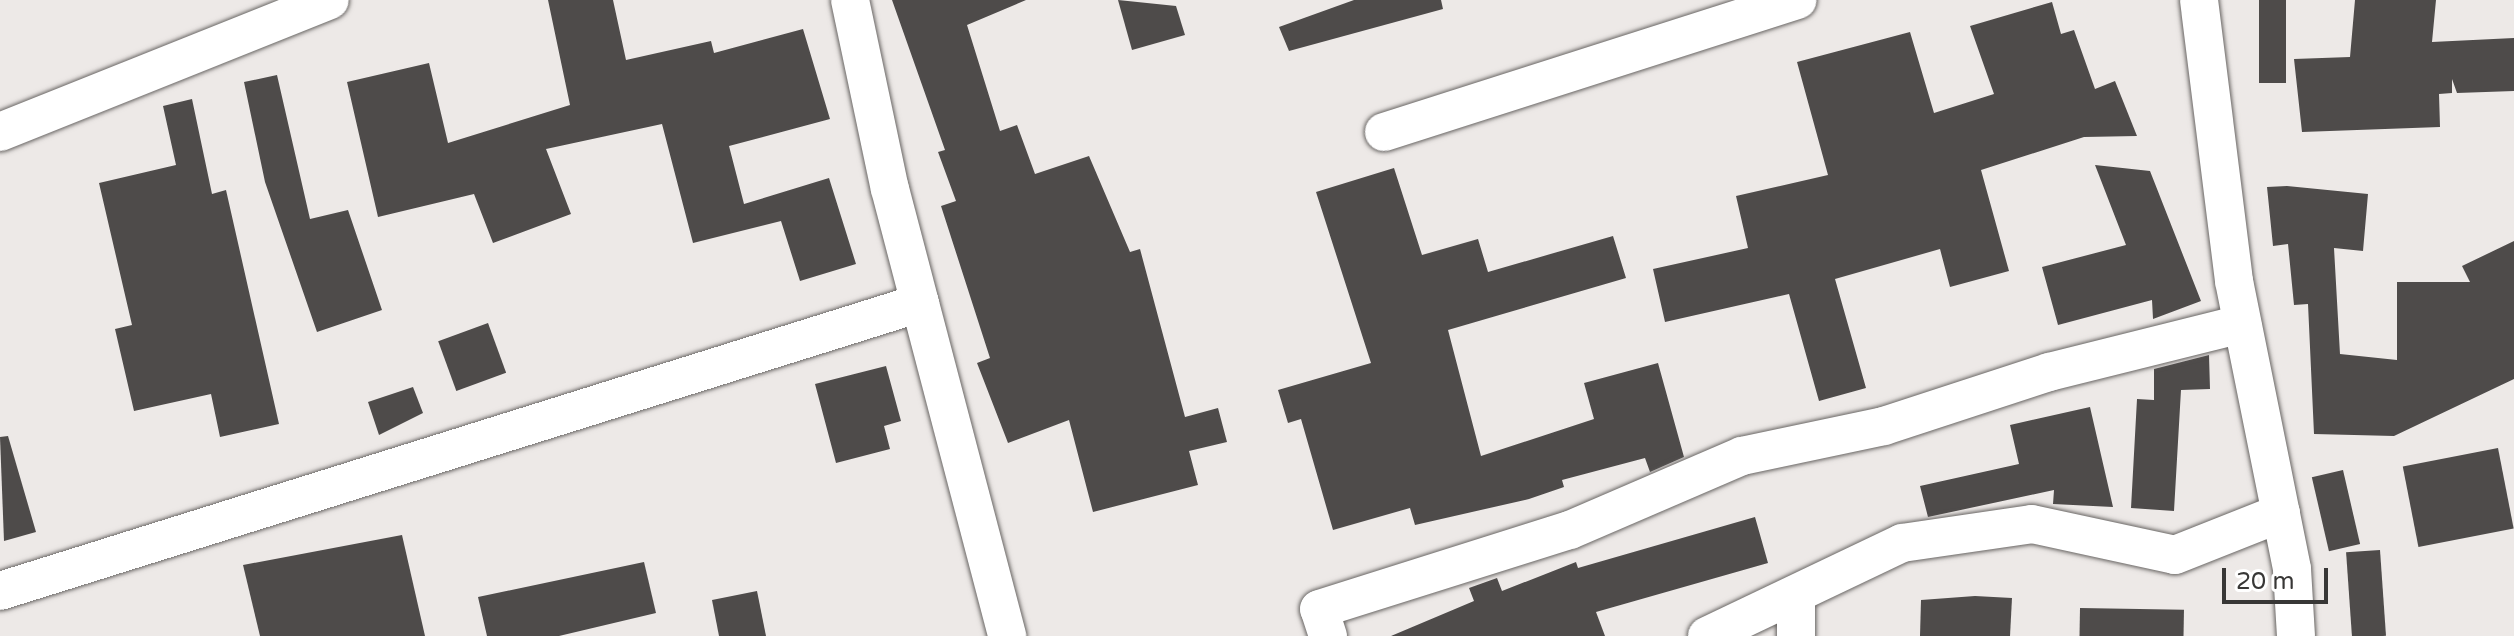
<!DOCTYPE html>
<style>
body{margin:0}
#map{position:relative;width:2514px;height:636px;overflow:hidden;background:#ede9e7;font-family:"Varela Round",sans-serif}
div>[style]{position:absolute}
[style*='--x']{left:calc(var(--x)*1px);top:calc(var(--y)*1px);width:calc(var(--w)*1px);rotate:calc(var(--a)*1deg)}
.building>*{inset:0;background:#4e4b4a;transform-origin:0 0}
.roads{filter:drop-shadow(0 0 2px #696664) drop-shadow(0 0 2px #696664)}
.minor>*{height:38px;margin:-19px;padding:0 19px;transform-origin:19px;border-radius:19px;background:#fff}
span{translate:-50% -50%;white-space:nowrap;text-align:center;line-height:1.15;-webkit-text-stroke:8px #fff;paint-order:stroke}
.scale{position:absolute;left:2222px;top:568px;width:106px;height:36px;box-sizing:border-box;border:4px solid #383736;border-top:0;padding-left:10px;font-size:24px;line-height:28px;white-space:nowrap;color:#383736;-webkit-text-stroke:6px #fff;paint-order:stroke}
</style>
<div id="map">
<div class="building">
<div style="clip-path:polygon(548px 0,613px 0,626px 60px,711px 41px,714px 53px,803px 29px,830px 119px,729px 146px,744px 204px,829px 178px,856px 264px,800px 281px,781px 221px,693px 243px,662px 124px,546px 149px,571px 214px,493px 243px,474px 194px,378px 217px,347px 82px,429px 63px,448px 143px,570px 105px)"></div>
<div style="clip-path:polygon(892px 0,1026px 0,967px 25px,1000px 131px,1017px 125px,1035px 174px,1089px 156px,1130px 252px,1140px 249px,1185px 417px,1218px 408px,1227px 442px,1189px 451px,1198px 485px,1093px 512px,1069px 420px,1008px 443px,977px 363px,990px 358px,941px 206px,956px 201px,938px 152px,945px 150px)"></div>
<div style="clip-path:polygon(1118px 0,1176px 6px,1185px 35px,1132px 50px)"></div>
<div style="clip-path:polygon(1354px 0,1441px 0,1443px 9px,1289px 51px,1279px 27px)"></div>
<div style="left:2259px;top:0;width:27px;height:83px"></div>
<div style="clip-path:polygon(2355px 0,2436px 0,2432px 42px,2514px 38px,2514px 91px,2457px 93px,2452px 79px,2452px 93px,2439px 94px,2440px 127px,2302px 132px,2294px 59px,2350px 57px)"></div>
<div style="clip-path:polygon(2052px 2px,2061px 34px,2074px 30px,2095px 89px,2115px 81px,2137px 136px,2084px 137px,1981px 170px,2009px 271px,1950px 287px,1940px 249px,1835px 279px,1866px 388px,1819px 401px,1789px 294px,1665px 322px,1653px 269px,1748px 248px,1736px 196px,1828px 175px,1797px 62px,1910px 32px,1934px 113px,1994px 94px,1970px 26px)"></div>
<div style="clip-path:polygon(277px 75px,310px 219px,348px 210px,382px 310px,317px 332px,265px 182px,244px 82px)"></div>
<div style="clip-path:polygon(192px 99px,212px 194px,226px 190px,279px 424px,220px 437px,211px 394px,134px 411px,115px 329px,132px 325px,99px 183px,176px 165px,163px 106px)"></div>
<div style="clip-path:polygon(2095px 165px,2150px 171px,2201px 301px,2153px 319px,2152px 300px,2058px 325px,2042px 267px,2126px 245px)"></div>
<div style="clip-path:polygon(1394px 168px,1422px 255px,1478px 239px,1488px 272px,1613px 236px,1626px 278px,1448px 330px,1481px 456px,1594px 419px,1584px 383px,1658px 363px,1684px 457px,1650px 472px,1645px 458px,1562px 480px,1564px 487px,1529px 499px,1415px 525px,1410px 508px,1333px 530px,1301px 419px,1288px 423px,1278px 390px,1371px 363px,1316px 192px)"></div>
<div style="clip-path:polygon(2287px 186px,2368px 194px,2363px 251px,2334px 248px,2340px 354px,2397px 360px,2397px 282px,2470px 282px,2462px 266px,2514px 241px,2514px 379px,2394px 436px,2314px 434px,2308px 304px,2294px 305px,2288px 244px,2273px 246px,2267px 187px)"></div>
<div style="left:488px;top:323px;width:53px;height:53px;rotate:70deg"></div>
<div style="clip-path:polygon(2209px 355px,2210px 389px,2181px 390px,2174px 511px,2131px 508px,2137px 399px,2154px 400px,2154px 369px)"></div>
<div style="clip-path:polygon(886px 366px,901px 421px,884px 426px,890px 449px,836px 463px,815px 384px)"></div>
<div style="clip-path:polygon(413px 387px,423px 413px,379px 435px,368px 402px)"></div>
<div style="clip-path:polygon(2090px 407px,2113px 507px,2053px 504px,2054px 490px,1928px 517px,1920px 486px,2019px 464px,2010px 425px)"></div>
<div style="clip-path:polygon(8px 436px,36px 532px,4px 541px,0 437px)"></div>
<div style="left:2498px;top:448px;width:82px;height:97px;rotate:79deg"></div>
<div style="left:2343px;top:470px;width:76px;height:32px;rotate:77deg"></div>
<div style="clip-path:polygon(1755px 517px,1768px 563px,1596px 612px,1605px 636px,1391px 636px,1474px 601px,1469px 588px,1497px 578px,1502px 591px,1576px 562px,1578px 568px)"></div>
<div style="clip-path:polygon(402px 535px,425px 636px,260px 636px,243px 565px)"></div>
<div style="left:2380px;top:550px;width:86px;height:34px;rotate:86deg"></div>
<div style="clip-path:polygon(644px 562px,656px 613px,559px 636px,487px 636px,478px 597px)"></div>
<div style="clip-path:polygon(757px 591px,766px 636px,719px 636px,712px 600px)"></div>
<div style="clip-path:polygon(1975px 596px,2012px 598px,2010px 636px,1920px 636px,1921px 600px)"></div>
<div style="left:2080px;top:608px;width:104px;height:28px;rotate:1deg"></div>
</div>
<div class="roads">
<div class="minor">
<div style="--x:850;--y:0;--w:193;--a:78.1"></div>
<div style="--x:890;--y:189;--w:462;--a:75.3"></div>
<div style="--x:2199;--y:0;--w:283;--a:82.9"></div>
<div style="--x:2234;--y:281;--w:294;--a:78.6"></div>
<div style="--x:2292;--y:569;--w:67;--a:86.6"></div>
<div style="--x:0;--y:132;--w:355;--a:-21.8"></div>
<div style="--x:1384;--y:132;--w:434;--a:-17.7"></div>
<div style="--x:0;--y:591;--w:964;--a:-17.38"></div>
<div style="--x:1796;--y:598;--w:38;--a:90"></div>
<div style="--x:1328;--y:636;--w:28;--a:-108"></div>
<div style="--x:1319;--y:609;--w:263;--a:-17.5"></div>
<div style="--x:1570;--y:530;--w:187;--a:-23.3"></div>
<div style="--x:1742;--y:456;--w:145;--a:-11.9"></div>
<div style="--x:1884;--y:426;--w:174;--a:-18.1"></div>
<div style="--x:2049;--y:372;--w:199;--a:-14"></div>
<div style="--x:1707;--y:636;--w:216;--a:-25.5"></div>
<div style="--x:1902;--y:543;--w:131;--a:-8.3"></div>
<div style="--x:2032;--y:524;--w:146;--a:12.2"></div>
<div style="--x:2175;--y:555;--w:114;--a:-21.6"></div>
</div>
</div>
<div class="scale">20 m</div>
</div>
